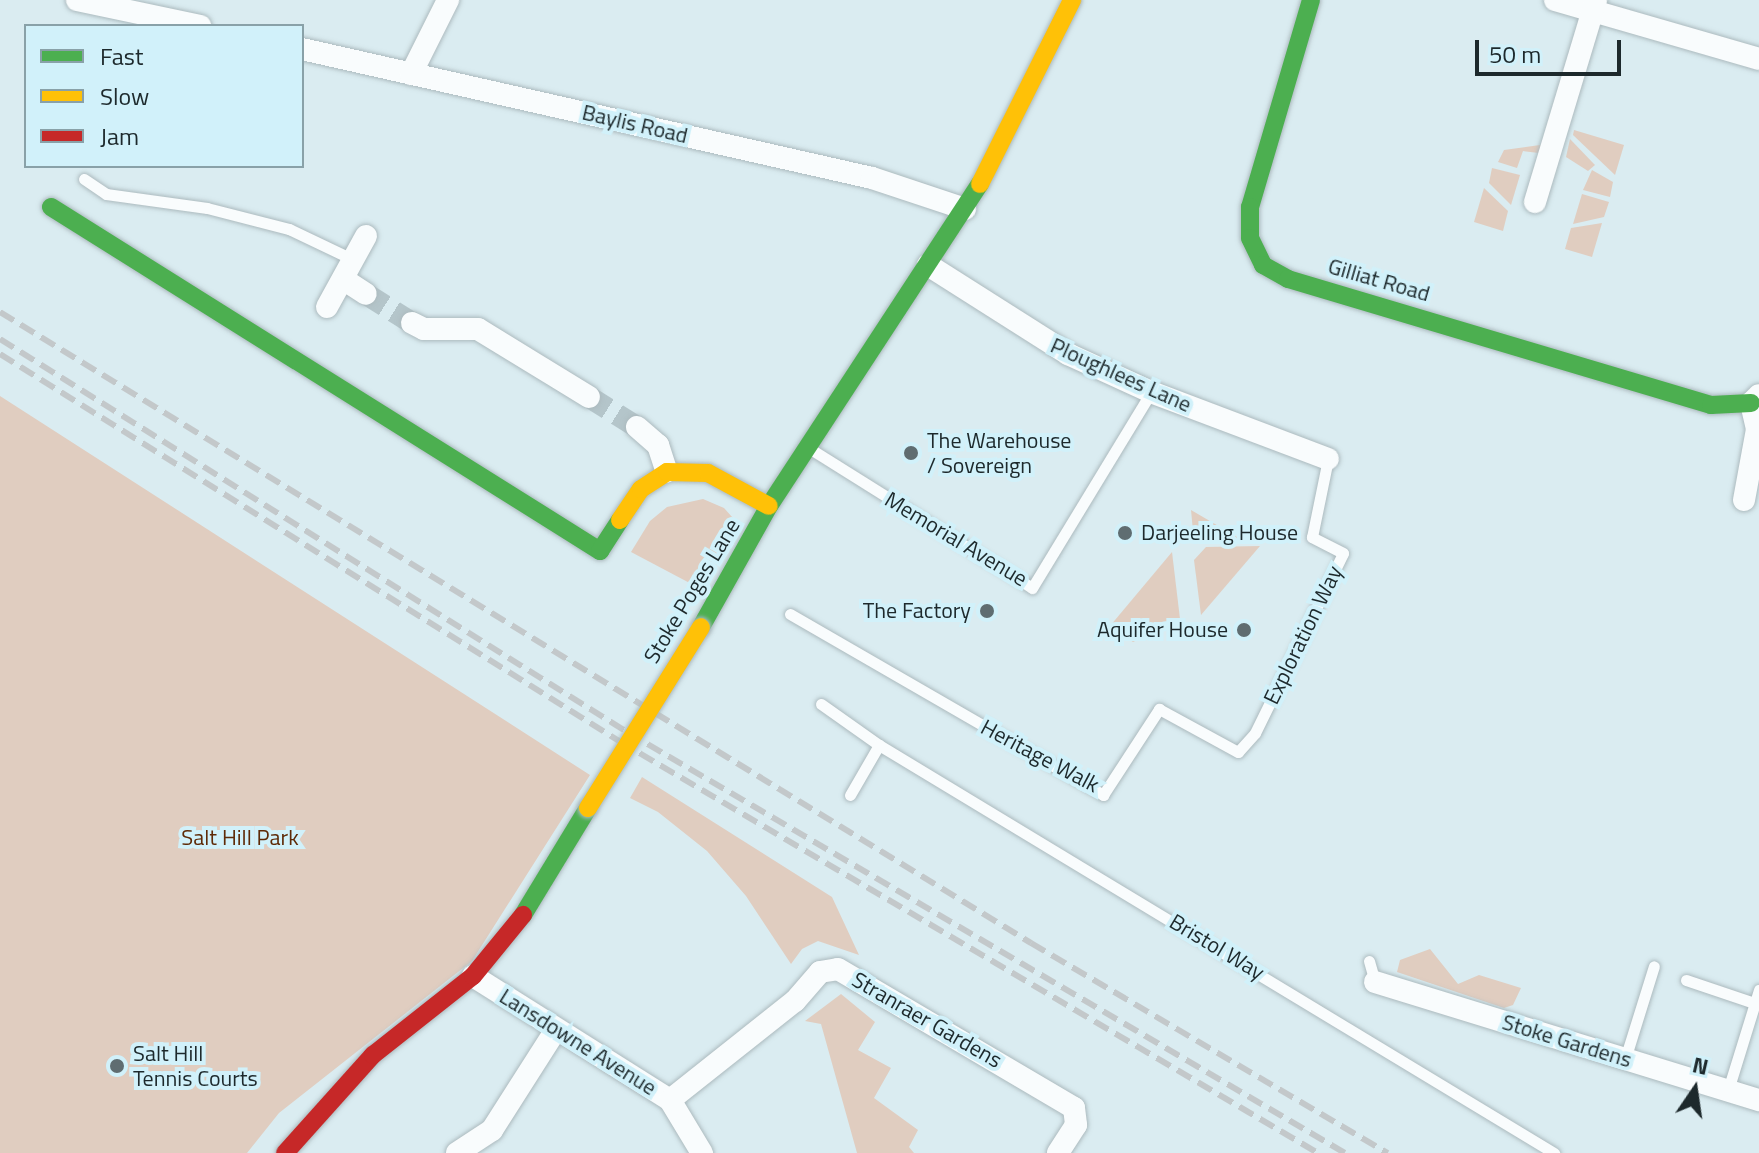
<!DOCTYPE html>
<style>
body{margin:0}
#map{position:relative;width:1759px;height:1153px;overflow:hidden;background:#daecf1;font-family:"Titillium Web",sans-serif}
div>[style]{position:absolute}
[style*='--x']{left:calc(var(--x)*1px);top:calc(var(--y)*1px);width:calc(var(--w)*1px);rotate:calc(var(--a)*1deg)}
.green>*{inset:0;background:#e0cdc0}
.street-tunnel>*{height:22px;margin-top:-11px;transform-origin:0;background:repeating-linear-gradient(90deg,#b4c5ca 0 22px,transparent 0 33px)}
.roads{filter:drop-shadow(0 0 2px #acbabe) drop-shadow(0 0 2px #acbabe)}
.lane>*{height:11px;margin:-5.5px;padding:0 5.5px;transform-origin:5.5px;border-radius:5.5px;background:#f9fcfd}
.street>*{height:22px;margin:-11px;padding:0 11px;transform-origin:11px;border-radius:11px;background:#f9fcfd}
.fast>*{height:18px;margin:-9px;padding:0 9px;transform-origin:9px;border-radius:9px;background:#4caf50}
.slow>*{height:18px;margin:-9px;padding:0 9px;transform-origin:9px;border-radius:9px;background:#ffc107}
.jam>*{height:18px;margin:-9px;padding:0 9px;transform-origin:9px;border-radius:9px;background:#c62828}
.rail>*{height:6px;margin-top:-3px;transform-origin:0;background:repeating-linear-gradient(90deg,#c3c8ca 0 16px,transparent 0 24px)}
.bridges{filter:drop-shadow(0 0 2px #acbabe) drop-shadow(0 0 2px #acbabe)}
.slow-bridge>*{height:18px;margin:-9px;padding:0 9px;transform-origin:9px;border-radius:9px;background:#ffc107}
.dots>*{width:22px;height:22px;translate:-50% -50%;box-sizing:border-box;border:4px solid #d1f1fa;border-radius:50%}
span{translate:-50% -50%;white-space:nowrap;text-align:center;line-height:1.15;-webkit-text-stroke:8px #d1f1fa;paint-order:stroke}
.street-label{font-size:22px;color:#1d292c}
.poi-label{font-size:22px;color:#1d292c}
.left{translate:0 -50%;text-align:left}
.right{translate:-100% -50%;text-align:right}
.park-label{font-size:22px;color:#5e2a07}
.legend{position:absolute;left:24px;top:24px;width:280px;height:144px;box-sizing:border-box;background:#d1f1fa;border:2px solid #89a1a8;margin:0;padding:10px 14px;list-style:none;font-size:24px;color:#1d292c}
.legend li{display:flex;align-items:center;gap:16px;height:40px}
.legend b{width:40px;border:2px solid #89a1a8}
.north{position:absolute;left:1655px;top:1049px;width:80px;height:80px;-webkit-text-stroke:6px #d1f1fa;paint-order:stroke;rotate:13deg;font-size:22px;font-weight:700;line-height:32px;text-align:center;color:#1d292c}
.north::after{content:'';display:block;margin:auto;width:28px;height:36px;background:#1d292c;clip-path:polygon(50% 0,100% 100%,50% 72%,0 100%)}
.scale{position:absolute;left:1475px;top:40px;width:146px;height:36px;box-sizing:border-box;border:4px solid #1d292c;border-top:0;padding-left:10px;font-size:24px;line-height:28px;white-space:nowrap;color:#1d292c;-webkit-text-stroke:6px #d1f1fa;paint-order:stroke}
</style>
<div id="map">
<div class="green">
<div style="clip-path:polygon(1574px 130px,1624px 145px,1615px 175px,1573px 135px)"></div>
<div style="clip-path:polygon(1570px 139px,1595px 165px,1588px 171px,1566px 157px)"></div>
<div style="clip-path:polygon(1554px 143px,1547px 154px,1523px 151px,1517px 168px,1498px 162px,1504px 150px)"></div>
<div style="clip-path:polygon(1492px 168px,1520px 175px,1511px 205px,1489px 183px)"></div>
<div style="clip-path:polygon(1592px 170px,1613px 182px,1610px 197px,1583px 190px)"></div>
<div style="clip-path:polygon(1484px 188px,1508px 211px,1503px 231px,1474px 222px)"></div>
<div style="clip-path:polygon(1582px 194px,1609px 202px,1604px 217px,1573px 224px)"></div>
<div style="clip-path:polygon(1602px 223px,1592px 257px,1565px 249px,1571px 228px)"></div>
<div style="clip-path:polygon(0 396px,590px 775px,472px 961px,279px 1113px,247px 1153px,0 1153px)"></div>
<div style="clip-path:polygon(703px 499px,724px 508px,741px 527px,701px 589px,631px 552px,650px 521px,667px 507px)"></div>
<div style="clip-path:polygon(1191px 510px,1239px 538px,1194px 542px)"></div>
<div style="clip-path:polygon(1260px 546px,1201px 615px,1194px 560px,1206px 547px)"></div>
<div style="clip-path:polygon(1172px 552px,1180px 619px,1133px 642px,1110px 626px)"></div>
<div style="clip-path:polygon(642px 777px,832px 897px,859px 955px,818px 941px,802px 949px,791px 964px,746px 896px,707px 851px,658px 812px,630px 798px)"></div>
<div style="clip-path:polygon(1430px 949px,1458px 984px,1479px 975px,1521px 988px,1513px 1005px,1504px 1008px,1397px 972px,1400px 960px)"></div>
<div style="clip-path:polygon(841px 994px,875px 1022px,858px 1050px,891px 1068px,874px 1098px,918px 1130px,909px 1147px,914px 1153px,857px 1153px,821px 1024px,805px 1021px)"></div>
</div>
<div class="street-tunnel">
<div style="--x:366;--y:294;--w:54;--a:32.2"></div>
<div style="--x:589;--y:397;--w:57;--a:32"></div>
</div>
<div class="roads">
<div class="lane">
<div style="--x:84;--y:179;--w:27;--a:34"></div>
<div style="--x:106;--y:194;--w:102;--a:7.9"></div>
<div style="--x:207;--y:208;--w:85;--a:14.4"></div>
<div style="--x:289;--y:229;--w:72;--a:25.5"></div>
<div style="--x:809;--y:448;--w:263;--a:32.1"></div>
<div style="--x:1032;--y:588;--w:229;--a:-58.7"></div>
<div style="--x:790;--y:614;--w:362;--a:30"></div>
<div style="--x:1103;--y:795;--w:103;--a:-56.9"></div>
<div style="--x:1159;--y:709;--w:90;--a:28.6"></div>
<div style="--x:1238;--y:752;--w:25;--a:-48"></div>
<div style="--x:1255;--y:733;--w:200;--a:-63.9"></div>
<div style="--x:1343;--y:553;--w:35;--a:-153"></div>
<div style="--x:1312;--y:537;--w:80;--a:-78.4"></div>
<div style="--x:821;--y:704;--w:71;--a:35.3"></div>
<div style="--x:879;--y:745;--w:789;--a:31.15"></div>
<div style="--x:850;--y:795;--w:58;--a:-59.9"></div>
<div style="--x:1369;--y:961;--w:22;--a:74"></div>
<div style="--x:1686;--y:980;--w:72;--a:18.7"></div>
<div style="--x:1625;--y:1059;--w:97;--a:-72.7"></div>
<div style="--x:1728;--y:1090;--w:105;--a:-72.8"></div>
</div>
<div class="street">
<div style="--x:77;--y:0;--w:126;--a:11.9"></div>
<div style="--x:1555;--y:0;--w:212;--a:16.1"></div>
<div style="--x:302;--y:49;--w:584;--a:12.75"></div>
<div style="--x:872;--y:178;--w:98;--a:18.4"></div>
<div style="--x:411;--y:74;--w:83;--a:-63.4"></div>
<div style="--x:1535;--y:202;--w:211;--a:-73.2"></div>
<div style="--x:928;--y:265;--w:166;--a:32.4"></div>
<div style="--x:1068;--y:354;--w:91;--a:24.6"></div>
<div style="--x:1151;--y:392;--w:189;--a:20.7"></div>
<div style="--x:343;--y:279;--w:27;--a:33"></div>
<div style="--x:327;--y:307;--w:81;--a:-61.2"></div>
<div style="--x:412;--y:323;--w:13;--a:27"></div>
<div style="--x:424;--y:329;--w:54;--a:0"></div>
<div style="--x:478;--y:329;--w:130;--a:31.5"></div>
<div style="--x:637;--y:427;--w:28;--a:41"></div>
<div style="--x:658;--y:445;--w:28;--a:72"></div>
<div style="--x:1744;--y:500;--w:72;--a:-79.6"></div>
<div style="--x:1757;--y:429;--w:27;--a:-103"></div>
<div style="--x:1751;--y:403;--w:11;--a:-45"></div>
<div style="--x:473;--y:976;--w:233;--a:32.2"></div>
<div style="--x:670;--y:1100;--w:62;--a:58.9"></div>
<div style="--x:1375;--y:982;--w:402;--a:17.1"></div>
<div style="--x:670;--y:1100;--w:159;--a:-38.4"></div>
<div style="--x:795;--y:1001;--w:38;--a:-49"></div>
<div style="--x:820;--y:972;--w:18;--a:-9"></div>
<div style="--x:838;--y:969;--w:274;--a:30.5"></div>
<div style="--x:1074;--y:1108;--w:17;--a:83"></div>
<div style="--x:1076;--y:1125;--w:33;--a:123"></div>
<div style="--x:457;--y:1153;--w:42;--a:-33.3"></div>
<div style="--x:492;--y:1130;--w:117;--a:-57.5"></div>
</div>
<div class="fast">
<div style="--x:1311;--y:0;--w:216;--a:106.4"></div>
<div style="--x:1250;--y:207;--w:31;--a:90"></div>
<div style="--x:1250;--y:238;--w:30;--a:64"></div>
<div style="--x:1263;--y:265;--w:29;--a:29"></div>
<div style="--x:1288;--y:279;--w:441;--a:16.6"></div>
<div style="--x:1711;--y:405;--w:40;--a:-2.9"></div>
<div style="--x:51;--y:207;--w:648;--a:32.07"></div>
<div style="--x:600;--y:551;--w:37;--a:-57"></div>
<div style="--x:701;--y:627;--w:139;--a:-60.7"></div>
<div style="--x:769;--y:506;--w:385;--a:-56.8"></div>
<div style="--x:523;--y:915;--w:125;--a:-58.7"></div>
</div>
<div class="slow">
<div style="--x:980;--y:184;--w:206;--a:-63.4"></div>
<div style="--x:620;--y:520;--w:37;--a:-56"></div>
<div style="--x:641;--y:489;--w:31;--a:-33"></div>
<div style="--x:667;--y:472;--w:41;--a:1.4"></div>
<div style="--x:708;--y:473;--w:69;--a:28.4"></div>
</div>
<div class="jam">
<div style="--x:285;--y:1153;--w:132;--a:-48.1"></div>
<div style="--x:373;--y:1055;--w:127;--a:-38.3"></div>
<div style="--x:473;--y:976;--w:79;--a:-50.7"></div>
</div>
</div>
<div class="rail">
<div style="--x:0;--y:312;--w:1209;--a:31.47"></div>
<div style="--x:1031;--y:943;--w:414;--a:30.5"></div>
<div style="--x:0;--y:339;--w:740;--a:32.08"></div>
<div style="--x:627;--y:732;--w:832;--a:30.39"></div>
<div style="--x:0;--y:354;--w:730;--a:32.01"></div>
<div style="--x:619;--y:741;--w:811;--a:30.52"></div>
</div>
<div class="bridges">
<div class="slow-bridge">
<div style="--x:588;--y:808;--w:213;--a:-58"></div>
</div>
</div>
<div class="dots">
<div style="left:911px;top:453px;background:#5f6d71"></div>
<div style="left:1125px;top:533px;background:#5f6d71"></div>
<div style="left:987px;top:611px;background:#5f6d71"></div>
<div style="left:1244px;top:630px;background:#5f6d71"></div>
<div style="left:117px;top:1066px;background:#5f6d71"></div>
</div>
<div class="street-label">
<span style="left:635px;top:124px;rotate:13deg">Baylis Road</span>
<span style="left:1379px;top:280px;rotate:16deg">Gilliat Road</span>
<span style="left:1121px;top:375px;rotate:24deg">Ploughlees Lane</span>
<span style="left:956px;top:539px;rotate:31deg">Memorial Avenue</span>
<span style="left:692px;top:591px;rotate:-59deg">Stoke Poges Lane</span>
<span style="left:1303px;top:635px;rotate:-64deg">Exploration Way</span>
<span style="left:1040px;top:756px;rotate:28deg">Heritage Walk</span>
<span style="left:1217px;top:947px;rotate:31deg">Bristol Way</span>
<span style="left:927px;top:1020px;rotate:30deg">Stranraer Gardens</span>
<span style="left:1567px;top:1041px;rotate:17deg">Stoke Gardens</span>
<span style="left:578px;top:1042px;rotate:32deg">Lansdowne Avenue</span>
</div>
<div class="poi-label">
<span class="left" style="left:927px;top:453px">The Warehouse<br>/ Sovereign</span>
<span class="left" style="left:1141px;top:533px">Darjeeling House</span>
<span class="right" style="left:971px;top:611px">The Factory</span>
<span class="right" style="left:1228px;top:630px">Aquifer House</span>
<span class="left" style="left:133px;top:1066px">Salt Hill<br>Tennis Courts</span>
</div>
<div class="park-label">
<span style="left:240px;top:838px">Salt Hill Park</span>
</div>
<ul class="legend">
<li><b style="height:10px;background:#4caf50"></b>Fast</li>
<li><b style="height:10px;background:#ffc107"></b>Slow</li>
<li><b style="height:10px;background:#c62828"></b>Jam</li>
</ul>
<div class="north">N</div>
<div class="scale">50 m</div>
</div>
